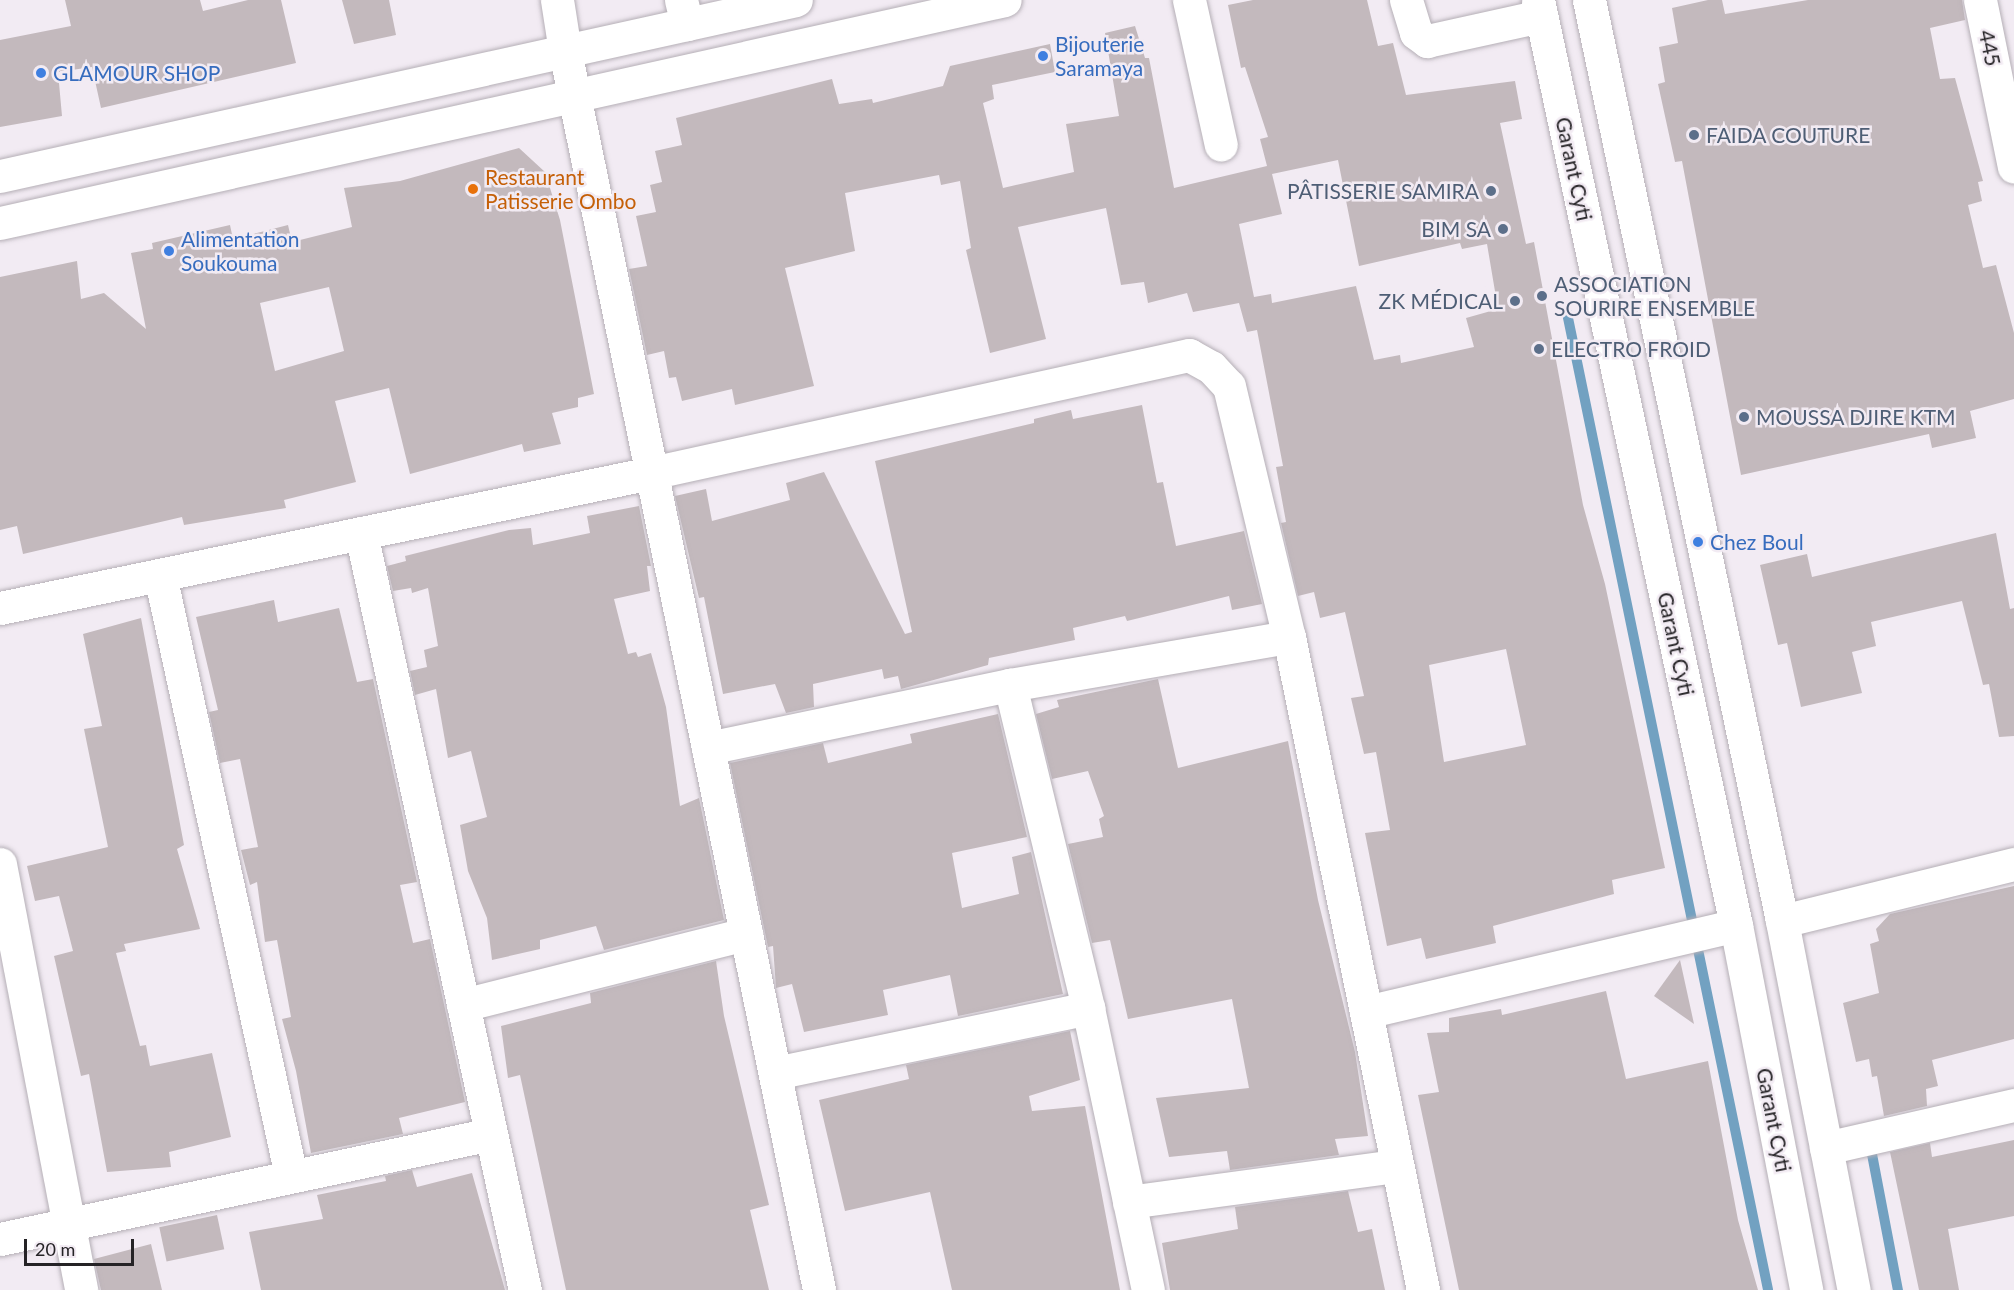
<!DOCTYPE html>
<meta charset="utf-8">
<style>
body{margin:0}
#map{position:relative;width:2014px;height:1290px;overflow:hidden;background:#f2ebf3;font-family:Lato,sans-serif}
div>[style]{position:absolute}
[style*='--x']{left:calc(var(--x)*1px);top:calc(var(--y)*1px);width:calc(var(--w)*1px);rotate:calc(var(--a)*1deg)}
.stream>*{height:10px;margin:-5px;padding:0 5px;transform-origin:5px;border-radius:5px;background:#72a1c1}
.building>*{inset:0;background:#c3b9bd;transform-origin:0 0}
.roads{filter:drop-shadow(0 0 2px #b5afb6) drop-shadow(0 0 2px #b5afb6)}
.minor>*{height:33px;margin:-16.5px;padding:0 16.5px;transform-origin:16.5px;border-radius:16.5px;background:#fff}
.major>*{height:33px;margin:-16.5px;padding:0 16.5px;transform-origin:16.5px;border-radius:16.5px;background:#fff}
.dots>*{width:16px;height:16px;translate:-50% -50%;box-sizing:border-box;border:3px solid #f2ebf3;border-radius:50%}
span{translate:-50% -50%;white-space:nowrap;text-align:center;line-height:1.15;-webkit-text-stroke:5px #f2ebf3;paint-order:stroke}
.shop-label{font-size:21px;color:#366cbe}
.left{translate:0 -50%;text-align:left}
.street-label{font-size:21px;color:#252326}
.service-label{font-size:21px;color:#4e5e75}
.right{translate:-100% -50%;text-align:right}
.food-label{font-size:21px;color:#c56008}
.scale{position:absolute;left:24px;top:1239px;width:110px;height:27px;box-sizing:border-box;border:3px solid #252326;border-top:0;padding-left:8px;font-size:18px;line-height:21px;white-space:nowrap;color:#252326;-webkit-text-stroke:4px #f2ebf3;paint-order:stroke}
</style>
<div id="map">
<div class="stream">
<div style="--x:1567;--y:313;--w:997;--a:78.37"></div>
<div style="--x:1871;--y:1149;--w:144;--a:79.2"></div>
</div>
<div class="building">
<div style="clip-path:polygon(65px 0,200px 0,203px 11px,248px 0,281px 0,296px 63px,101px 108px,92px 67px,58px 72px,62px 116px,0 127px,0 40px,71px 26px)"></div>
<div style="clip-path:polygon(342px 0,389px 0,396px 35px,354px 44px)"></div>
<div style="clip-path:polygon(evenodd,1253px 0,1367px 0,1378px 46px,1393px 43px,1406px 95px,1515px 81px,1522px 119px,1500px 123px,1526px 244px,1534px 242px,1583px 505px,1605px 584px,1665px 868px,1612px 880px,1614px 894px,1493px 926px,1496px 943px,1426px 959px,1421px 938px,1387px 946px,1365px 833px,1390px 830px,1376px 752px,1364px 754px,1351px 698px,1364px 696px,1345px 612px,1320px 618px,1314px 592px,1298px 596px,1281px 523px,1286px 522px,1276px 467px,1283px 466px,1257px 330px,1247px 332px,1239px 303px,1193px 312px,1187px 293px,1148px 303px,1144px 282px,1121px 285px,1106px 208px,1018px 227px,1046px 339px,990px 353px,966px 250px,971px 248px,960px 181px,941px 185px,939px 175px,845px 193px,855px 251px,785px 268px,814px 386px,735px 405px,732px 389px,682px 401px,676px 377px,669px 378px,664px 351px,647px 355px,629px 269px,647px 266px,636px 216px,656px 212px,650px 185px,662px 182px,655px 151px,682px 145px,676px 118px,832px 79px,839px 104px,872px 99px,873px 103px,943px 86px,950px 66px,1050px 44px,1055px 72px,992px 85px,994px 99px,983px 103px,1003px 188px,1074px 172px,1066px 124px,1119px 116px,1105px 33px,1135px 26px,1145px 58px,1149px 58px,1174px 188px,1267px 166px,1260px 139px,1268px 137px,1245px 67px,1241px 68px,1228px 5px,1253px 0,1338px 160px,1359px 266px,1460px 243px,1462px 249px,1487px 244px,1498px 309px,1466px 318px,1474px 347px,1401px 363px,1400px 355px,1374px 360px,1356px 286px,1272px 303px,1271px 294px,1254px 297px,1239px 224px,1282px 214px,1272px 174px,1338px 160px,1253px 0,1506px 649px,1526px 745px,1444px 762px,1429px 665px,1506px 649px)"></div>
<div style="clip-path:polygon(1708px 0,1722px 0,1725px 14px,1808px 0,1962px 0,1965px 20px,1930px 28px,1940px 79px,1955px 78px,1983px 181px,1978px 182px,1982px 201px,1968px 205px,1983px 268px,1996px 265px,2014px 333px,2014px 399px,1970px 411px,1976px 438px,1932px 448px,1929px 434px,1741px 475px,1682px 161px,1675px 162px,1658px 84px,1665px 82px,1659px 47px,1678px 43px,1672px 8px)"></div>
<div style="clip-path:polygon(evenodd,519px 148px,545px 172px,560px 220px,594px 394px,578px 398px,578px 407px,552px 413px,561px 444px,524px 452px,522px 444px,410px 474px,389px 388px,335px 401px,356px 482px,284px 500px,286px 508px,184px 525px,182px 517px,23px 554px,17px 526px,0 530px,0 277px,77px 261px,81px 299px,104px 293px,146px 329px,131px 253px,153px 249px,152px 243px,230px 225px,233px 239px,288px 225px,292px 242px,352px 227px,344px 188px,400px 181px,519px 148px,329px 287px,344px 351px,275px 371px,260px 303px,329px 287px)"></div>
<div style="clip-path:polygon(1142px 405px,1157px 483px,1163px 482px,1176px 546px,1244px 531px,1262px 604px,1232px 610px,1229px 596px,1127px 621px,1125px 616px,1073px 628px,1075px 640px,989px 658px,988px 665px,901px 689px,898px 676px,884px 679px,882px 669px,813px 684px,814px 707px,786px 713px,775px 684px,723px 694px,704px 597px,699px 598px,675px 496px,706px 489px,712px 521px,790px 500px,786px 483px,824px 472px,905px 634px,912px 632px,875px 461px,1034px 423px,1034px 419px,1071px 410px,1073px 419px)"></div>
<div style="clip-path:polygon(639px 506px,651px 566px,647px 566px,650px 591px,614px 599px,628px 654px,636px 652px,638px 657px,651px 653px,666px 707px,680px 806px,699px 798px,724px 920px,604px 950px,596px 926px,540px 940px,540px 949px,492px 960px,487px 918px,468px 871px,460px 825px,487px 817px,471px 751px,448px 758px,436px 689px,415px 695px,410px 671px,427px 667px,424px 650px,438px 646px,428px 588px,412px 593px,411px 588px,393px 591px,387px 566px,406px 561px,405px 556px,509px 530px,531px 528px,533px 545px,590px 533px,587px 516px)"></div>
<div style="clip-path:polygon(1996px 533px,2010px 609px,2014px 608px,2014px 736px,1999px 737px,1989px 684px,1983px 685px,1962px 601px,1871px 622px,1876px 646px,1852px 652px,1862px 693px,1801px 707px,1787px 643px,1778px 645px,1760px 565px,1807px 554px,1812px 577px)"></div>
<div style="clip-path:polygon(274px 600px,278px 622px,339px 608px,357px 682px,373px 679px,417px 882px,400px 885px,413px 943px,430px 939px,465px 1102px,399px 1118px,403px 1134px,311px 1153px,296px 1071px,282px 1019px,291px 1017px,277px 940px,265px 942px,257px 882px,250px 885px,241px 850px,258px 847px,240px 759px,220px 763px,209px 712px,218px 710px,196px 617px)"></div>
<div style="clip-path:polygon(141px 618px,184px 845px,177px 849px,200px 929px,124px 944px,126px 951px,116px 953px,140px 1046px,146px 1045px,150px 1066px,212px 1053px,231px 1137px,169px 1152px,171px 1167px,107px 1172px,89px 1074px,81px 1076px,54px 956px,73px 951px,59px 896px,35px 901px,27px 866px,108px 847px,84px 729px,102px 726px,83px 634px)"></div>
<div style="clip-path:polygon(1158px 679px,1178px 768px,1288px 741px,1318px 900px,1355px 1052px,1368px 1136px,1335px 1139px,1339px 1155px,1230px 1170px,1227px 1151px,1169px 1157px,1156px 1098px,1249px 1088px,1232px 999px,1128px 1019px,1110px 940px,1092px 943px,1068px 844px,1103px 837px,1099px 819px,1104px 816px,1088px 771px,1052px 779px,1036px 714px,1059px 707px,1057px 700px)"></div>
<div style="clip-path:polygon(998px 714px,1027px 837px,952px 853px,962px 908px,1019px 894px,1012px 857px,1031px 852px,1063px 994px,958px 1016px,950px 975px,883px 990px,888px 1015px,804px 1032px,792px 984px,776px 988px,773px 946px,768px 947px,730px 763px,823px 743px,828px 763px,912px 743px,910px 734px)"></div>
<div style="clip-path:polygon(2014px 886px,2014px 1039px,1932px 1060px,1938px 1086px,1926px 1089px,1927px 1106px,1884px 1116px,1877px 1076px,1872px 1077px,1869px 1059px,1856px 1062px,1843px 1003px,1879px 993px,1870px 944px,1879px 941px,1876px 929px,1890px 914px)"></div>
<div style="clip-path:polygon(1680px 960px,1694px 1024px,1654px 996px)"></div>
<div style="clip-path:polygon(716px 961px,724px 1016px,769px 1205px,750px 1210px,769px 1290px,566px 1290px,520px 1075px,508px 1078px,501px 1026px,591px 1003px,590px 993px)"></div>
<div style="clip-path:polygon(1606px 991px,1626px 1079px,1708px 1061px,1738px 1220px,1758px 1290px,1459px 1290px,1418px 1095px,1439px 1092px,1427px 1033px,1449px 1032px,1449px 1018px,1501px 1009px,1502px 1015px)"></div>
<div style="clip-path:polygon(1070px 1031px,1080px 1080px,1029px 1096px,1032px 1111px,1085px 1106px,1120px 1290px,952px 1290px,930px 1192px,845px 1211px,819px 1100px,909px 1079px,906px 1065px)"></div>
<div style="clip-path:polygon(2014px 1140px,2014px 1216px,1948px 1229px,1959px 1290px,1919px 1290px,1890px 1152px,1930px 1143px,1932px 1157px)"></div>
<div style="clip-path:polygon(412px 1170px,417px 1187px,472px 1173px,505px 1290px,261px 1290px,249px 1232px,323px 1219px,317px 1195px,386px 1181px,385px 1176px)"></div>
<div style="clip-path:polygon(1348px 1191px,1358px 1232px,1372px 1229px,1385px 1290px,1170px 1290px,1162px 1243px,1238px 1229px,1235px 1207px)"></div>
<div style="left:217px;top:1215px;width:35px;height:59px;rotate:78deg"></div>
<div style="clip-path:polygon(151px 1244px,162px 1290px,101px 1290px,94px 1259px)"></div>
</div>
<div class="roads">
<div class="minor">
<div style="--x:557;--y:0;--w:52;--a:81.1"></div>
<div style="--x:565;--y:51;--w:1265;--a:78.41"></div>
<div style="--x:681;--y:0;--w:25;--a:76"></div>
<div style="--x:1189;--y:0;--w:148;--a:77.6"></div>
<div style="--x:1406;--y:0;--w:34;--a:73"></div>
<div style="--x:1416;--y:33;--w:14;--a:36"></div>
<div style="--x:1427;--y:41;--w:117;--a:-12.4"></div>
<div style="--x:1980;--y:0;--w:170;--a:78.5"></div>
<div style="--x:361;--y:533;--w:775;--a:77.78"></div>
<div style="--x:160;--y:575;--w:615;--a:77.7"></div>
<div style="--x:0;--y:608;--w:665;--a:-11.72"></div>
<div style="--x:651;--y:473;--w:551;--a:-12.37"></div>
<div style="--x:1189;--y:355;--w:25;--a:29"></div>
<div style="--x:1211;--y:367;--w:26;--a:47"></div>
<div style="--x:1229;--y:386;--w:258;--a:76.6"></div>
<div style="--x:1289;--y:637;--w:667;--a:78.4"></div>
<div style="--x:1010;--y:685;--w:332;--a:76.4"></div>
<div style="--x:1088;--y:1008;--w:288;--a:78"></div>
<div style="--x:708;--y:748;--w:309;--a:-11.8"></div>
<div style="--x:1010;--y:685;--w:283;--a:-9.8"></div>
<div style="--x:0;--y:864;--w:434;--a:79.2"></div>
<div style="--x:1782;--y:921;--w:239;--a:-13.8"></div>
<div style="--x:463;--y:1005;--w:292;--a:-14.1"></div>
<div style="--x:1366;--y:1012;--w:380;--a:-13.2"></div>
<div style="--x:775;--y:1073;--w:320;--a:-11.7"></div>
<div style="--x:1826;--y:1148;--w:193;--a:-12.9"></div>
<div style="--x:1129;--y:1202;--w:270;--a:-7.7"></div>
<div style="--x:0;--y:1239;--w:502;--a:-12.07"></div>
</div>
<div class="major">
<div style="--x:1538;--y:0;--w:946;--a:77.92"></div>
<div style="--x:1736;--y:925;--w:372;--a:79.1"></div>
<div style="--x:1589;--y:0;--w:941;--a:78.16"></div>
<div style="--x:1782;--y:921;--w:376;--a:79"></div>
<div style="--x:0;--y:176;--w:815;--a:-12.47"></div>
<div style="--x:0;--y:223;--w:1029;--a:-12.51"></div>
</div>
</div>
<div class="dots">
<div style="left:1043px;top:56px;background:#3f7fe0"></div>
<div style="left:41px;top:73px;background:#3f7fe0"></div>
<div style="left:1694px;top:135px;background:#5c6f8a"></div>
<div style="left:473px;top:189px;background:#e8710a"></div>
<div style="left:1491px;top:191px;background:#5c6f8a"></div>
<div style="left:1503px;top:229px;background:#5c6f8a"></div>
<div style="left:169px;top:251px;background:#3f7fe0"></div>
<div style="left:1542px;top:296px;background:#5c6f8a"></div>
<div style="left:1515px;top:301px;background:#5c6f8a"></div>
<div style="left:1539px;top:349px;background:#5c6f8a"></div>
<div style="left:1744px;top:417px;background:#5c6f8a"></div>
<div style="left:1698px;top:542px;background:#3f7fe0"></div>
</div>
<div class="shop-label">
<span class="left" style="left:1055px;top:56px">Bijouterie<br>Saramaya</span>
<span class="left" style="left:53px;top:73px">GLAMOUR SHOP</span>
<span class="left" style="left:181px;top:251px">Alimentation<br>Soukouma</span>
<span class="left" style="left:1710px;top:542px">Chez Boul</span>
</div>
<div class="street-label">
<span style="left:1990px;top:48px;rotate:78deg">445</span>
<span style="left:1574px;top:169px;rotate:78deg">Garant Cyti</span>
<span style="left:1676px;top:644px;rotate:78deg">Garant Cyti</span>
<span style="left:1774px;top:1120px;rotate:79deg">Garant Cyti</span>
</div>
<div class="service-label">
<span class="left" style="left:1706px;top:135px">FAIDA COUTURE</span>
<span class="right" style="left:1479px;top:191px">PÂTISSERIE SAMIRA</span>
<span class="right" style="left:1491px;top:229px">BIM SA</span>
<span class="left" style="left:1554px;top:296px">ASSOCIATION<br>SOURIRE ENSEMBLE</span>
<span class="right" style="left:1503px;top:301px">ZK MÉDICAL</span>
<span class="left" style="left:1551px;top:349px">ELECTRO FROID</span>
<span class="left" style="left:1756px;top:417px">MOUSSA DJIRE KTM</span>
</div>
<div class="food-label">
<span class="left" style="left:485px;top:189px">Restaurant<br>Patisserie Ombo</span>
</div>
<div class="scale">20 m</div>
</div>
